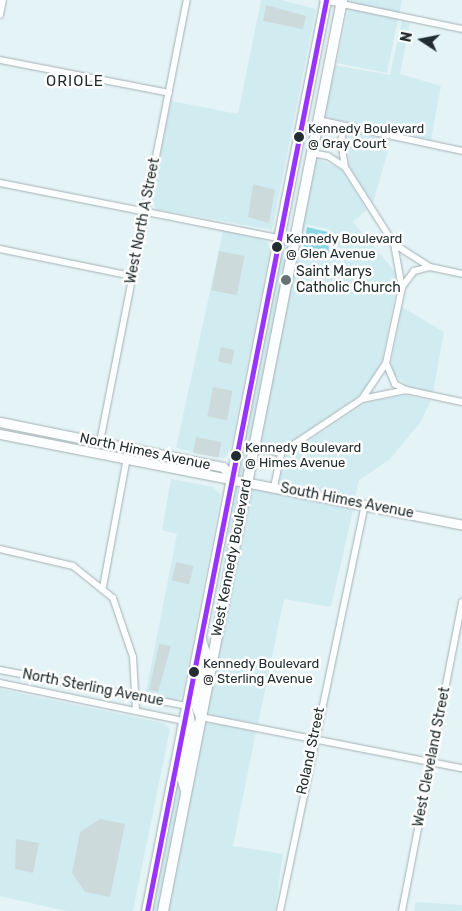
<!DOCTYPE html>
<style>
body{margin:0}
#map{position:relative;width:462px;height:911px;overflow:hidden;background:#e4f3f6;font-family:Rubik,sans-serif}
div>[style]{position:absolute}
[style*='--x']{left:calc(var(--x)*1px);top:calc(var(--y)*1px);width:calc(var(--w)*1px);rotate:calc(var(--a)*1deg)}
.built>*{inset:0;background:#d1ecf1;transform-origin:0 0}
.forest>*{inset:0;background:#89d6e2}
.building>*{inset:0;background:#cddadc;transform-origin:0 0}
.roads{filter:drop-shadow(0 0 1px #a5b0b3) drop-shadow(0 0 1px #a5b0b3)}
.street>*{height:6px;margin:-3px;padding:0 3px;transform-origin:3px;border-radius:3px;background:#fbfdfe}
.secondary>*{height:9px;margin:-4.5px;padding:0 4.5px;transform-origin:4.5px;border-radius:4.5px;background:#fbfdfe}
.primary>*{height:10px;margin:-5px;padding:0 5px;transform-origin:5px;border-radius:5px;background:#fbfdfe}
.bus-1>*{height:5px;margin:-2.5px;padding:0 2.5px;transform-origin:2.5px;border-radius:2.5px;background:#93f}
.dots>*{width:14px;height:14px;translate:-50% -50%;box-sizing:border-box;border:2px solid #fff;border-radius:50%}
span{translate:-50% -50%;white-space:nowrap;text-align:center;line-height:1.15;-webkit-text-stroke:5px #fff;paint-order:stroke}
.bus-label{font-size:13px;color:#222d2f}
.left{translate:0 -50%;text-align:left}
.street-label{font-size:14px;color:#222d2f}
.poi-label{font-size:14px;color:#222d2f}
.neighbourhood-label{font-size:15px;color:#222d2f;letter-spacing:1px}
.north{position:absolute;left:397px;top:15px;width:50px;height:50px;-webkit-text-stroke:4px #fff;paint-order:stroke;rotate:281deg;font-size:14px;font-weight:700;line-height:20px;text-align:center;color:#222d2f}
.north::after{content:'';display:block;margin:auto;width:18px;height:22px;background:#222d2f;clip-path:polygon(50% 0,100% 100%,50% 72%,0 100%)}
</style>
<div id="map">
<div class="built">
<div style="clip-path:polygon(261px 0,281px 0,316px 9px,272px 230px,156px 209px,152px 199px,171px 101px,238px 114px)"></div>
<div style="clip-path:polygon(350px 0,402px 0,387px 73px,337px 63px)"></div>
<div style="clip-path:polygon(402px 21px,410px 23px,400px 74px,441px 86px,431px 140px,324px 117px,334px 65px,390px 75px)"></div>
<div style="clip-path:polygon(348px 131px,391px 140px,373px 203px,349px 166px)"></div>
<div style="clip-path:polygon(evenodd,315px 158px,341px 169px,367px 210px,353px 222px,396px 273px,397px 287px,382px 359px,373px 378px,359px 396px,280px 449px,259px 445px,315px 158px,306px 224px,331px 230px,332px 257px,300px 252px,306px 224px)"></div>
<div style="clip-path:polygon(223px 231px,258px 238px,267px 242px,270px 249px,231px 446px,226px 457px,221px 458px,176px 448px)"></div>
<div style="clip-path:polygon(282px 243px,289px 244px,243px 475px,237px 474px)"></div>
<div style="clip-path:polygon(402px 307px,444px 332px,433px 392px,408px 387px,394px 374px,391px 363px)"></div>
<div style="clip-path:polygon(405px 395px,431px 401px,420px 423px,389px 460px,359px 480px,355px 498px,279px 484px,285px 456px,365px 403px)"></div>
<div style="clip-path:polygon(171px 479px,213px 487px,221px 495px,182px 696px,177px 701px,146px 692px,177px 534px,162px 530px)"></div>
<div style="left:235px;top:482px;width:7px;height:227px;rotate:8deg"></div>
<div style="clip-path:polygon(251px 485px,354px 506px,331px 607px,284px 599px,258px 724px,206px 714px)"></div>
<div style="clip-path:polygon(0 689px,163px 723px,170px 729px,133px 911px,66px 911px,0 896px)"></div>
<div style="clip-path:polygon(205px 722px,256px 732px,233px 846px,283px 854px,275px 911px,168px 911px)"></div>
<div style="left:195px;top:723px;width:192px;height:7px;rotate:101deg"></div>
<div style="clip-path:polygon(416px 902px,462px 905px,462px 911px,414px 911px)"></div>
</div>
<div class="forest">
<div style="clip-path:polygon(307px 227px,328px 232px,329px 254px,303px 249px)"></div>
</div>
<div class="building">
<div style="clip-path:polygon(266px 5px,306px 16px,303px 29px,263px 21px)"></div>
<div style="clip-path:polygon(253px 184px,275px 190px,269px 223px,248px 217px)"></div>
<div style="left:219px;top:251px;width:26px;height:40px;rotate:11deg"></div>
<div style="left:221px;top:347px;width:14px;height:15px;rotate:12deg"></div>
<div style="left:213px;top:387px;width:20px;height:30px;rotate:11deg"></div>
<div style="left:196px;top:437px;width:26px;height:16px;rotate:11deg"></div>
<div style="left:176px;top:562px;width:18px;height:19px;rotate:13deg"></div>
<div style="clip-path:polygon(159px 644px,171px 646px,158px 692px,149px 690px)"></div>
<div style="clip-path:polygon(100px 819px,125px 824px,110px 897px,85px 892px,72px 873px,80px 832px)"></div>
<div style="clip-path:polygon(16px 839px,39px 843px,33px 873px,15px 869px)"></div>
</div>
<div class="roads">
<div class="street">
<div style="--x:323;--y:0;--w:142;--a:11.8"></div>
<div style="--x:0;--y:15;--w:15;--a:-79"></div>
<div style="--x:0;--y:60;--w:172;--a:11"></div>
<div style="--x:318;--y:120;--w:147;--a:12.1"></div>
<div style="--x:344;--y:126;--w:16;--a:101"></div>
<div style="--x:341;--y:142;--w:25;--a:81"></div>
<div style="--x:312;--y:153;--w:16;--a:11"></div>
<div style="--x:328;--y:156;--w:20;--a:33"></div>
<div style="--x:345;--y:167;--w:91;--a:57.5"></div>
<div style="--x:394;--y:244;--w:43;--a:32.6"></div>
<div style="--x:430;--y:267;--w:33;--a:12"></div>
<div style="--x:0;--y:183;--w:300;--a:11.2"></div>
<div style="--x:0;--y:249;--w:135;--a:11.6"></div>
<div style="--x:402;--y:287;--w:20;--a:-53"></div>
<div style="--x:414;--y:271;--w:16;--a:-14"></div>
<div style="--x:386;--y:363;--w:23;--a:67"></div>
<div style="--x:395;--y:384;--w:13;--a:29"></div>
<div style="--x:362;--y:399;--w:43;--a:-56.3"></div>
<div style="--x:386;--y:363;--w:77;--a:-78"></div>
<div style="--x:402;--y:288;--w:45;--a:-100.3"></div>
<div style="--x:100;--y:442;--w:450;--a:-78.9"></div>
<div style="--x:253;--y:448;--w:28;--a:10"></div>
<div style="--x:274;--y:487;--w:35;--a:-78"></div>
<div style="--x:281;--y:453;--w:97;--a:-33.7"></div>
<div style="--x:362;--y:399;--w:45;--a:-11.6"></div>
<div style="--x:406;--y:390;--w:57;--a:12.1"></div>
<div style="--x:0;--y:549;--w:75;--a:13.1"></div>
<div style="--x:73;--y:566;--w:51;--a:38.7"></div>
<div style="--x:113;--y:598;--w:62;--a:71.3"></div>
<div style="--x:133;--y:657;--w:54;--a:86.8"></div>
<div style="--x:103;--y:587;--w:131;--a:-79.5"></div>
<div style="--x:0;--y:670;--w:190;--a:10.9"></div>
<div style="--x:0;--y:683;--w:188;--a:11.7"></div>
<div style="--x:201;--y:717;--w:266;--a:11.1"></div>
<div style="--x:280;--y:911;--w:416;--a:-78.2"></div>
<div style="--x:402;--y:911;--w:315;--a:-79"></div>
</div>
<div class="secondary">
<div style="--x:0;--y:422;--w:227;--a:11.4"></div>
<div style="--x:223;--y:467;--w:13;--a:51"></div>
<div style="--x:0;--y:434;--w:471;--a:11.1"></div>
</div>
<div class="primary">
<div style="--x:201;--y:717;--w:16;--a:-112"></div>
<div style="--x:195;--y:702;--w:50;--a:-78.5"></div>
<div style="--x:205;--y:653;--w:14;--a:-107"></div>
<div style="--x:186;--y:791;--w:15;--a:-106"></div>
<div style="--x:182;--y:777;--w:49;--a:-79.4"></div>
<div style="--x:191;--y:729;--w:17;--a:-100"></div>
<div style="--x:147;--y:911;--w:928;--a:-78.88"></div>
<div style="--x:163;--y:911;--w:928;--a:-78.88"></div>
</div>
</div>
<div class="bus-1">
<div style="--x:147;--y:911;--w:928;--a:-78.88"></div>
</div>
<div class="dots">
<div style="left:299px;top:137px;background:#222d2f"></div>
<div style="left:277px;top:247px;background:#222d2f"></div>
<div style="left:286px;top:280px;background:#667275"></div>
<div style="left:236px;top:456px;background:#222d2f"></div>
<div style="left:194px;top:672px;background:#222d2f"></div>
</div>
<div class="bus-label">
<span class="left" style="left:308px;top:137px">Kennedy Boulevard<br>@ Gray Court</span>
<span class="left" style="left:286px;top:247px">Kennedy Boulevard<br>@ Glen Avenue</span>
<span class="left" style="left:245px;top:456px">Kennedy Boulevard<br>@ Himes Avenue</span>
<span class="left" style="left:203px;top:672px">Kennedy Boulevard<br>@ Sterling Avenue</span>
</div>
<div class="street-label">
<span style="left:143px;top:221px;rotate:-79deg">West North A Street</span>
<span style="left:145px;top:452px;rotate:12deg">North Himes Avenue</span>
<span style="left:347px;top:501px;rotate:11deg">South Himes Avenue</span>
<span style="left:232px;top:558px;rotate:-79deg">West Kennedy Boulevard</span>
<span style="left:93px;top:688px;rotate:11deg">North Sterling Avenue</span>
<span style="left:311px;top:751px;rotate:-78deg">Roland Street</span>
<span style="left:432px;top:757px;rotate:-79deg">West Cleveland Street</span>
</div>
<div class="poi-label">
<span class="left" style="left:296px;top:280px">Saint Marys<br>Catholic Church</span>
</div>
<div class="neighbourhood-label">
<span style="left:75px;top:82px">ORIOLE</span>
</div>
<div class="north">N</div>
</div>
